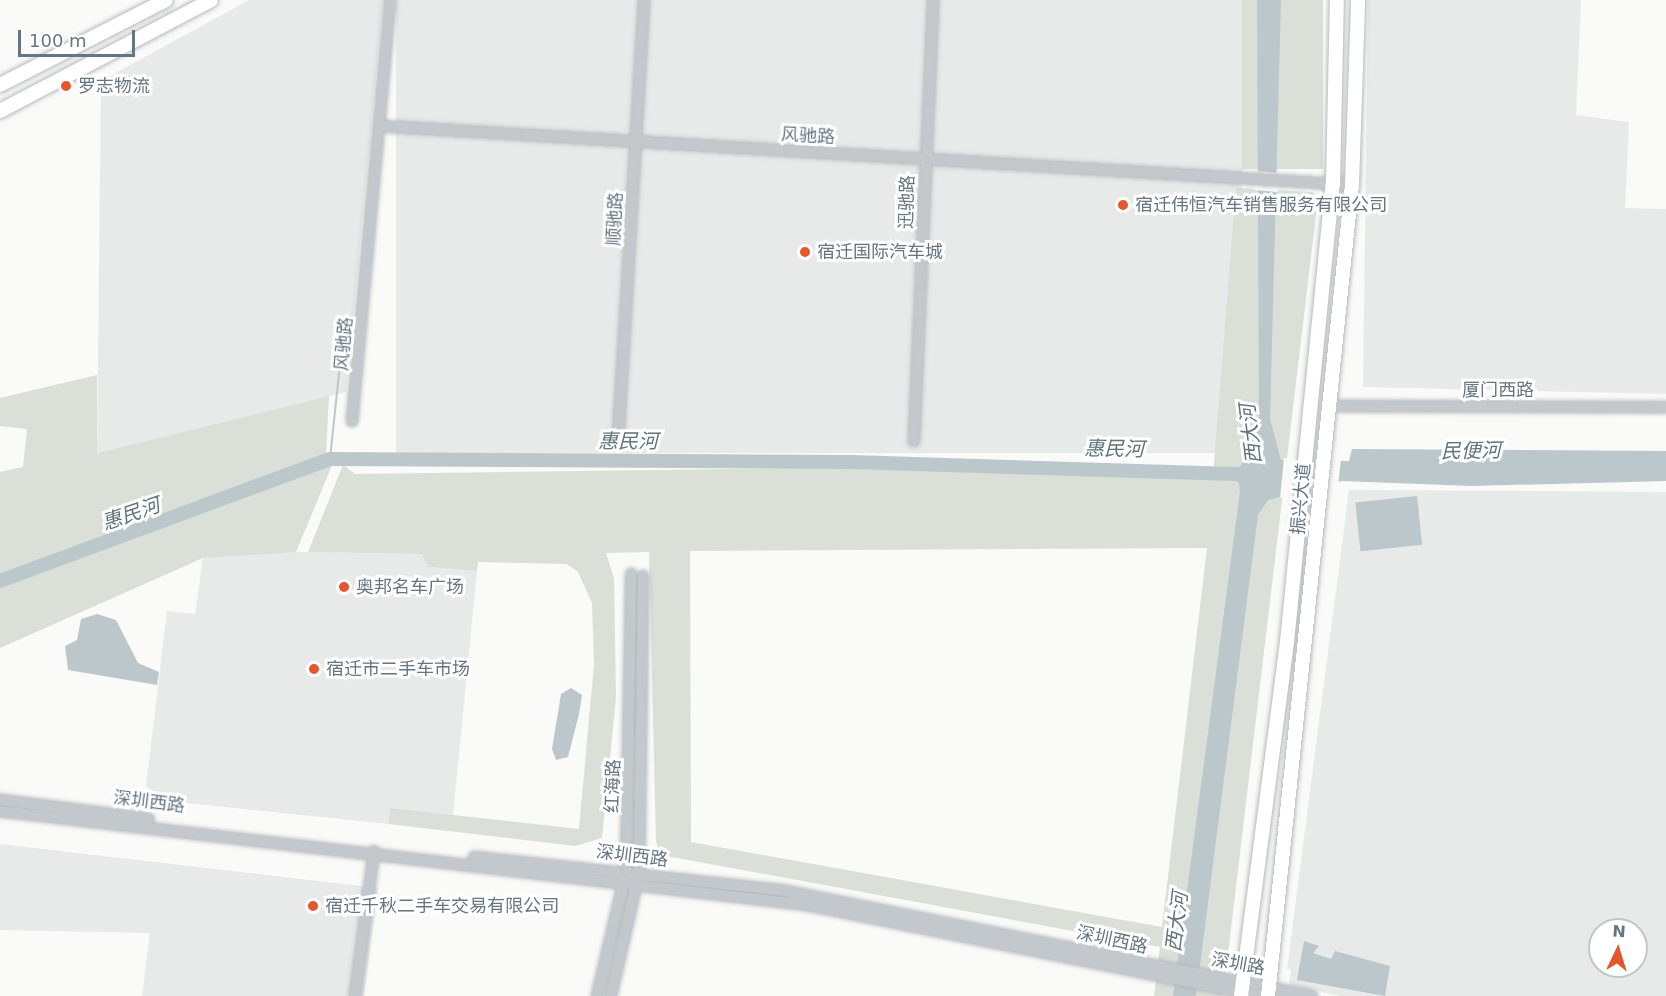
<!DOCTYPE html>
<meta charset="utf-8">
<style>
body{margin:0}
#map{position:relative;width:1666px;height:996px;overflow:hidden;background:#fafaf8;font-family:"DejaVu Sans","Noto Sans SC",sans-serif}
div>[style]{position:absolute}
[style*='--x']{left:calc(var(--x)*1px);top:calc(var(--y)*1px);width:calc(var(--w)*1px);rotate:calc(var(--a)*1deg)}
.built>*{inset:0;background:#e8e9e9;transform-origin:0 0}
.green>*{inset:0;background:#dadfd7;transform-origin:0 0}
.water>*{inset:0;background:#bbc7cb;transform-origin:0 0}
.pier>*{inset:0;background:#fafaf8;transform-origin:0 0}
.stream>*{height:2px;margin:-1px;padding:0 1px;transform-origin:1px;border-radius:1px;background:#bbc7cb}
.river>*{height:14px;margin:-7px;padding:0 7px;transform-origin:7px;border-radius:7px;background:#bbc7cb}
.roads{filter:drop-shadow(0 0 2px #b5babe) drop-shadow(0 0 2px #b5babe)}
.minor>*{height:10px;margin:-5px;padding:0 5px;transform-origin:5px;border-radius:5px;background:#c3c8cc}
.major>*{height:14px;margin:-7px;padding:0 7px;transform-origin:7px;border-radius:7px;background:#fff}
.dots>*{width:16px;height:16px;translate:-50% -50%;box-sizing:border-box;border:3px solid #fff;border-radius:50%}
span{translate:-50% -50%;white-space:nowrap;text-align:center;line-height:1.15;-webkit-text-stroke:6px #fff;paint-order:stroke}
.poi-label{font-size:18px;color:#657683}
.left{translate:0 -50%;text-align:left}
.street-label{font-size:18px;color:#657683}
.water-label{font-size:20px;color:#60757c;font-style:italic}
.north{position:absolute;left:1588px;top:918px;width:60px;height:60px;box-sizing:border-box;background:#fff;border:2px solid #c1c8cd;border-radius:50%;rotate:4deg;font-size:16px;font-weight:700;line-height:24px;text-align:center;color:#657683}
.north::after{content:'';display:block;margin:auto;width:21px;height:27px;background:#e4572e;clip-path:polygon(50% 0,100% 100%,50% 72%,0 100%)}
.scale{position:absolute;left:18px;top:30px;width:117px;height:27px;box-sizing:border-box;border:3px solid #657683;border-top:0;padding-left:8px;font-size:18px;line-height:21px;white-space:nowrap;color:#657683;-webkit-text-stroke:4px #fff;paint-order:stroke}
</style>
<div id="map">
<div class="built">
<div style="clip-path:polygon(249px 0,383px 0,346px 392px,97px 453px,101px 81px)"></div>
<div style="left:396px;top:0;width:846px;height:453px"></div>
<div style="clip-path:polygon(1368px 0,1581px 0,1576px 115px,1629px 122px,1625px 208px,1666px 209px,1666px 394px,1363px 387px)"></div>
<div style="clip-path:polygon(evenodd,1349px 490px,1666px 492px,1666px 996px,1340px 996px,1289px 985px,1291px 969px,1287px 969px,1349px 490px,1600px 930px,1636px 930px,1636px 966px,1600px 966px,1600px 930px)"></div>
<div style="clip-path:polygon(254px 551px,422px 554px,428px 567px,477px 571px,453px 815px,390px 808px,388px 824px,158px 800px,146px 786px,167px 611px,195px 614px,203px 558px)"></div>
<div style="clip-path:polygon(0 844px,378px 888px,364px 996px,142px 996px,150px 933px,0 930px)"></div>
</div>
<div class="green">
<div style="left:1242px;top:0;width:81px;height:169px"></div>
<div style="clip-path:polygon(evenodd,1236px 188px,1313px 192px,1318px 198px,1223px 996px,1154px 996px,1160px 947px,661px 855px,656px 842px,649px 552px,606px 553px,614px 578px,616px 698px,602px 838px,575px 846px,388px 824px,390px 808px,579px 829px,594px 664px,592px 603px,578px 572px,567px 564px,478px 562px,477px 571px,428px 567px,422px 554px,308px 552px,343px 465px,355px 474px,810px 468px,1213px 475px,1236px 188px,1207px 548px,1162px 927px,691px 842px,690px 551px,1207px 548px)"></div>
<div style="clip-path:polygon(97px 375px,97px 453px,329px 396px,326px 455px,258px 486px,0 576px,0 472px,23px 467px,27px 429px,0 426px,0 398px)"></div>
<div style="clip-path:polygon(333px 463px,296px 552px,203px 558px,0 648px,0 587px)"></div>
</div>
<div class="water">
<div style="clip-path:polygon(1257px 0,1281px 0,1270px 419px,1281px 460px,1349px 461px,1352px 449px,1666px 451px,1666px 481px,1472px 486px,1342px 481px,1268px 500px,1258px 515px,1196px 996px,1173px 996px,1240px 492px,1239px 483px,1224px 471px,1240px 467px,1259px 425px)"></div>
<div style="left:1417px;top:496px;width:49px;height:62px;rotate:84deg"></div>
<div style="clip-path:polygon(97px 614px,116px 620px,138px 663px,159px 672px,157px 685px,68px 670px,65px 646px,77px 640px,81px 619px)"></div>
<div style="clip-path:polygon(571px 688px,582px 695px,579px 714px,568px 757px,556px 760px,552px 749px,561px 694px)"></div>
<div style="clip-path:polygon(1304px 941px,1319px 946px,1313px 953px,1331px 959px,1335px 951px,1390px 966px,1385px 996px,1297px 980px)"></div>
</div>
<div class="pier">
<div style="left:1255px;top:171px;width:24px;height:19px;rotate:5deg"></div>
<div style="clip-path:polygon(1284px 458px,1341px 459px,1338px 486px,1280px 498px)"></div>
</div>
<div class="stream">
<div style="--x:330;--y:459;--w:144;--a:-84"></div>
</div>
<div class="river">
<div style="--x:0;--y:581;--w:352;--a:-20.3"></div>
<div style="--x:330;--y:459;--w:522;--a:0.33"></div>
<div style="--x:852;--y:462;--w:391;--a:1.8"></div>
</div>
<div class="roads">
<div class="minor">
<div style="--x:380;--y:126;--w:974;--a:3.47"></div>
<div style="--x:1330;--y:406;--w:336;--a:0.2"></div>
<div style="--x:352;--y:421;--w:423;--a:-84.8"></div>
<div style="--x:618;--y:440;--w:441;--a:-86.6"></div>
<div style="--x:914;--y:441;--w:441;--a:-87.5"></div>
<div style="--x:0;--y:800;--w:150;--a:7.3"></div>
<div style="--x:0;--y:811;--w:813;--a:6.64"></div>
<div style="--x:808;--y:905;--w:461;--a:11.4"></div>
<div style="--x:474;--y:857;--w:313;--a:6.2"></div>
<div style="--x:785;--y:891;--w:342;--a:11.3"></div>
<div style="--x:1120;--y:958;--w:39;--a:12"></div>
<div style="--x:1158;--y:966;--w:8;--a:97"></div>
<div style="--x:1158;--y:966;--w:157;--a:11"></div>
<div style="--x:355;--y:996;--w:146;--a:-82.5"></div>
<div style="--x:597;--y:996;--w:127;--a:-76.8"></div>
<div style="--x:626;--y:872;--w:298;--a:-89"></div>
<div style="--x:611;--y:996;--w:126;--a:-77.2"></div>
<div style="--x:639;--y:873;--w:297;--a:-89.2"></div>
</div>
<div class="major">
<div style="--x:0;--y:85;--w:186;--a:-27.1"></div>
<div style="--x:0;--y:111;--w:238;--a:-27.7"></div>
<div style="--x:1241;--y:996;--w:357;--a:-82.6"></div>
<div style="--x:1287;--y:642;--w:460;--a:-84.3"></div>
<div style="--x:1333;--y:184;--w:184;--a:-88.8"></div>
<div style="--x:1268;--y:996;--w:815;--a:-84.09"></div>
<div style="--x:1352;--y:185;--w:185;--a:-88.1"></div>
</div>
</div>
<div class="dots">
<div style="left:66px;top:86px;background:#e4572e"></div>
<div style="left:1123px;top:205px;background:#e4572e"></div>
<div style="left:805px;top:252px;background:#e4572e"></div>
<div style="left:344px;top:587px;background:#e4572e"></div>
<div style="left:314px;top:669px;background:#e4572e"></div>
<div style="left:313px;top:906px;background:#e4572e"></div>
</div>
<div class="poi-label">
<span class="left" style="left:78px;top:86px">罗志物流</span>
<span class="left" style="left:1135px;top:205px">宿迁伟恒汽车销售服务有限公司</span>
<span class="left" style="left:817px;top:252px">宿迁国际汽车城</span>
<span class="left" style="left:356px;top:587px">奥邦名车广场</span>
<span class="left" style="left:326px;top:669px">宿迁市二手车市场</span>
<span class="left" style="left:325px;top:906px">宿迁千秋二手车交易有限公司</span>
</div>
<div class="street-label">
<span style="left:808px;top:136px;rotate:3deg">风驰路</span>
<span style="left:907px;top:202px;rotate:-88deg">迅驰路</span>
<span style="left:615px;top:219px;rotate:-87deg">顺驰路</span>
<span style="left:344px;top:344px;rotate:-85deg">风驰路</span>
<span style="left:1498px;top:390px">厦门西路</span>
<span style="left:1301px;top:499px;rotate:-85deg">振兴大道</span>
<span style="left:613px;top:786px;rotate:-88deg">红海路</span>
<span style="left:149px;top:802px;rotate:7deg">深圳西路</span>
<span style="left:632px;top:856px;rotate:7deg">深圳西路</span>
<span style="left:1112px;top:940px;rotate:12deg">深圳西路</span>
<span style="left:1238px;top:964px;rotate:10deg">深圳路</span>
</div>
<div class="water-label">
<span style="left:1251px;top:434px;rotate:-97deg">西大河</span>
<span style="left:628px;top:441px">惠民河</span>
<span style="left:1114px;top:449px;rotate:1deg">惠民河</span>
<span style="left:1471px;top:451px;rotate:-1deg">民便河</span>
<span style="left:131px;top:514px;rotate:-19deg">惠民河</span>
<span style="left:1177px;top:922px;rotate:-83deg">西大河</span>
</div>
<div class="north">N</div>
<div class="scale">100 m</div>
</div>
